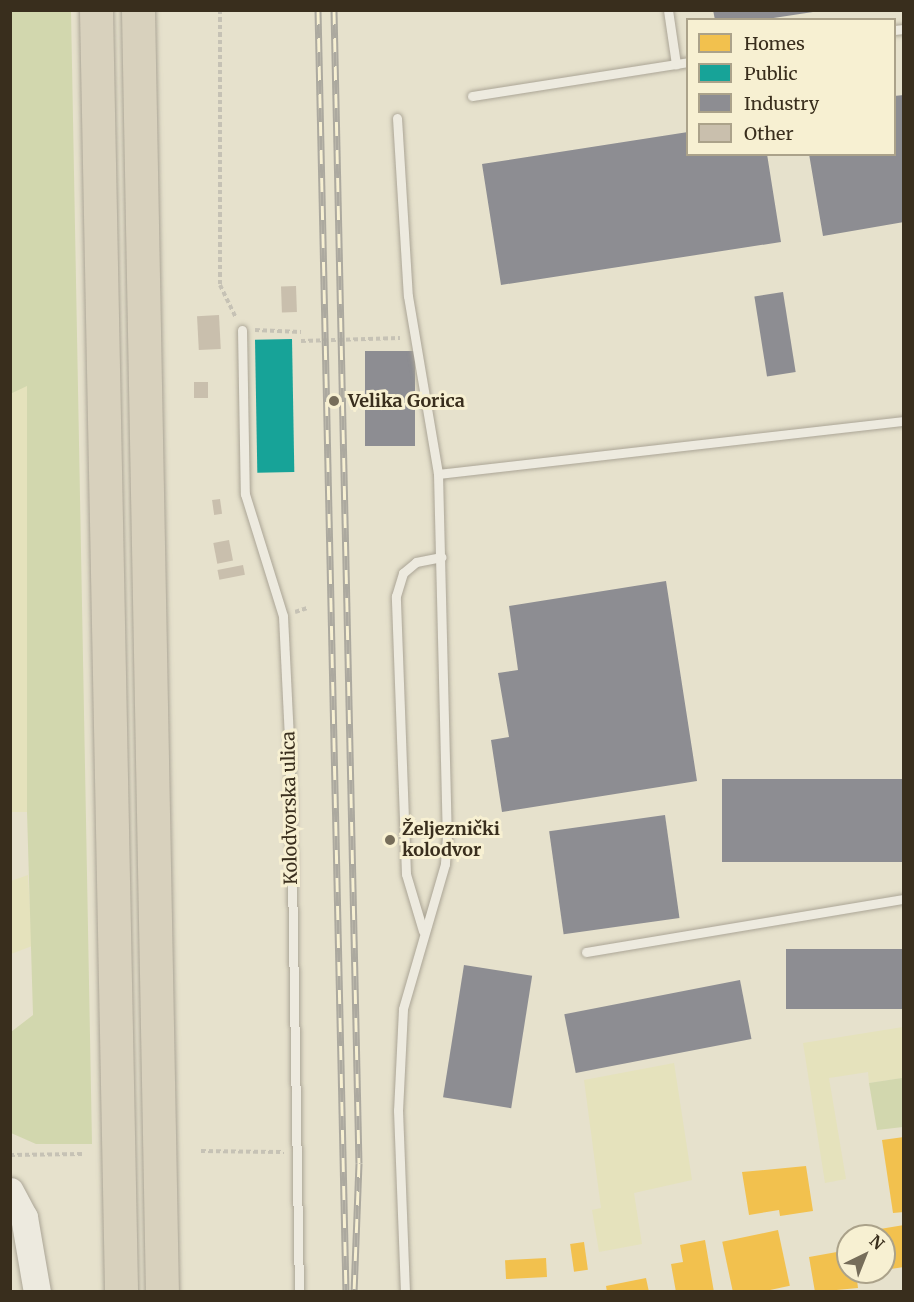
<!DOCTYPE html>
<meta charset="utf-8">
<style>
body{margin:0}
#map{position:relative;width:914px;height:1302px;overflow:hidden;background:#e6e1cc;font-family:Merriweather,serif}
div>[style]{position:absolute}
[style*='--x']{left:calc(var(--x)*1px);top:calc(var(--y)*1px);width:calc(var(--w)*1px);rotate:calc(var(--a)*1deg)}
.farmland>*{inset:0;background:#e5e2bc;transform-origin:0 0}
.green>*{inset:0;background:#d2d7ae}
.homes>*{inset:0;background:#f2c14e;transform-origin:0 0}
.public>*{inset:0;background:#17a398;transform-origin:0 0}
.industry>*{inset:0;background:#8d8d92;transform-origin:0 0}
.building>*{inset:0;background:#c9bfad;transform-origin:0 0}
.path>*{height:4px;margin-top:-2px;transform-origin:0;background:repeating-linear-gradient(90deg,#c6c2b5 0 4.5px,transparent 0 7.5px)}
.roads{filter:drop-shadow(0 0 2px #aba596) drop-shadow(0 0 2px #aba596)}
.lane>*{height:9px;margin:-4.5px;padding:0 4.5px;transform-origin:4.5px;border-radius:4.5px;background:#edeadf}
.secondary>*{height:27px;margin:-13.5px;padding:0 13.5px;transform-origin:13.5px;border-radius:13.5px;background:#edeadf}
.highway>*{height:33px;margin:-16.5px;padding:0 16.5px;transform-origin:16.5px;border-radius:16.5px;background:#d8d1bd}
.rail>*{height:7px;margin-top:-3.5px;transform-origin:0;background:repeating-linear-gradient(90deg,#f7f0d2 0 14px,#aca99f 0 28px);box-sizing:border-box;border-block:2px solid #aca99f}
.dots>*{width:16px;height:16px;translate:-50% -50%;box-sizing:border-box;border:3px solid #f7f0d2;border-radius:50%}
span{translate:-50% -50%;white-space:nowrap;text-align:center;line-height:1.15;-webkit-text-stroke:6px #f7f0d2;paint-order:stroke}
.poi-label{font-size:18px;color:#392e1d;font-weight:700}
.left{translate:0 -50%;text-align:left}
.street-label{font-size:18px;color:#392e1d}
.frame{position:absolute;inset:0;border:12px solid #392e1d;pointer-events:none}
.legend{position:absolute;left:686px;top:18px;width:210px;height:138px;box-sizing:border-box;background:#f7f0d2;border:2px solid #aba28a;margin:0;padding:8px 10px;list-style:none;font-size:18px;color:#392e1d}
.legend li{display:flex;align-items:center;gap:12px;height:30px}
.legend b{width:30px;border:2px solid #aba28a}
.north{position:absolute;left:836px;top:1224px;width:60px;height:60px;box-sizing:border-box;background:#f7f0d2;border:2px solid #aba28a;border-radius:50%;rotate:43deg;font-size:16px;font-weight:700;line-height:24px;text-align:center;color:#392e1d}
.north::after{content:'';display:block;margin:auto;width:21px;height:27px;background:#766d5a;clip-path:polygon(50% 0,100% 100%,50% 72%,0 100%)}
</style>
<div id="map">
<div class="farmland">
<div style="left:27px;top:386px;width:426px;height:19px;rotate:90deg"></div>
<div style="clip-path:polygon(28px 875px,32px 946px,11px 954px,11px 881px)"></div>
<div style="clip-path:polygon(903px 1027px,903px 1078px,869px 1083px,868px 1072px,829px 1078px,846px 1179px,825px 1183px,803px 1043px)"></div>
<div style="clip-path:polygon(674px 1063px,692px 1180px,634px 1193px,642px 1244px,599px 1252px,592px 1210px,601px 1208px,584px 1080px)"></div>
</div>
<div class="green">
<div style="clip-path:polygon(11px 10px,71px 11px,92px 1144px,36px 1144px,11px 1133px,11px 1032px,33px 1015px,27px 812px,27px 386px,10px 394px)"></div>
<div style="clip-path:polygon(902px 1078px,903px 1127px,877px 1130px,869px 1083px)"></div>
</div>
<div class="homes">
<div style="clip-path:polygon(904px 1137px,904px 1212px,893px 1213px,882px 1140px)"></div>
<div style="clip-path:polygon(806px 1166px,813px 1211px,780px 1216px,779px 1210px,749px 1215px,742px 1172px)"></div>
<div style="clip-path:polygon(904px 1225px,904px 1267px,884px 1270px,884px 1236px,875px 1236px,874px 1230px)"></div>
<div style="left:778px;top:1230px;width:57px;height:57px;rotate:78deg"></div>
<div style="clip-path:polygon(705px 1240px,714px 1292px,676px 1292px,671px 1264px,683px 1262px,680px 1245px)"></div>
<div style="left:584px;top:1242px;width:28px;height:14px;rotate:82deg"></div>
<div style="clip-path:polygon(848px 1250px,848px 1272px,856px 1272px,858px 1288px,815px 1292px,809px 1257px)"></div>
<div style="left:546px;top:1258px;width:19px;height:41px;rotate:87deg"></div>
<div style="clip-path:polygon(646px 1278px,649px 1292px,607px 1292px,606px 1286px)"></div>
</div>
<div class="public">
<div style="left:292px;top:339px;width:133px;height:37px;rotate:89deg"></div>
</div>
<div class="industry">
<div style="clip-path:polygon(713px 10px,813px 10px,813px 12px,760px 20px,715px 20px)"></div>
<div style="clip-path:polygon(904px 95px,904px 222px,823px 236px,809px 154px,894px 154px,894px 96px)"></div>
<div style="clip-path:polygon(688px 132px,688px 154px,767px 154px,781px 242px,501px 285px,482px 164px)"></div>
<div style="left:783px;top:292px;width:81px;height:29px;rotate:81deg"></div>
<div style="left:365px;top:351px;width:50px;height:95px"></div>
<div style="clip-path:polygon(666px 581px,697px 781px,502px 812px,491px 740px,509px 737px,498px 673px,518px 670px,509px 606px)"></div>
<div style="left:904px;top:779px;width:83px;height:182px;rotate:90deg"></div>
<div style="left:665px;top:815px;width:104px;height:117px;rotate:82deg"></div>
<div style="left:904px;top:949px;width:60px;height:118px;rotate:90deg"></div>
<div style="left:464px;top:965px;width:69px;height:134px;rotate:9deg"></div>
<div style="left:740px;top:980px;width:60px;height:179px;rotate:79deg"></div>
</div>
<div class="building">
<div style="left:296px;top:286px;width:26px;height:15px;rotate:88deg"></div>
<div style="left:219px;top:315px;width:34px;height:22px;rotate:87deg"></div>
<div style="left:194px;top:382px;width:14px;height:16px"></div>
<div style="left:220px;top:499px;width:15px;height:8px;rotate:82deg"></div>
<div style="left:229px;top:540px;width:21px;height:16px;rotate:79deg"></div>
<div style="left:243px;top:565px;width:10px;height:26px;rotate:79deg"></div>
</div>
<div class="path">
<div style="--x:220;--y:10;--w:275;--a:90"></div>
<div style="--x:220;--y:285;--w:37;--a:64"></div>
<div style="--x:255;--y:330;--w:46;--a:2.5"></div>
<div style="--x:301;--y:341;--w:99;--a:-1.7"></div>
<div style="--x:295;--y:612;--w:13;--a:-18"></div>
<div style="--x:201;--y:1151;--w:83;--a:0.7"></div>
<div style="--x:10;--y:1155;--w:73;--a:-0.8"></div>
</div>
<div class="roads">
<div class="lane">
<div style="--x:668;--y:10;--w:55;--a:81.6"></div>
<div style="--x:894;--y:30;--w:10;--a:-6"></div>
<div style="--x:472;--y:96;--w:219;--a:-8.9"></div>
<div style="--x:397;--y:118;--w:178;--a:86.5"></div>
<div style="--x:408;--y:296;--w:181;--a:80.4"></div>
<div style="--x:438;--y:474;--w:361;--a:88.6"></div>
<div style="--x:447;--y:835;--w:29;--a:94"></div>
<div style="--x:445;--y:864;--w:151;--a:106.2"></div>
<div style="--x:403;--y:1009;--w:101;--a:92.8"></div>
<div style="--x:398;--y:1110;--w:182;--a:87.8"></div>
<div style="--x:242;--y:330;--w:164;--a:89"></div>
<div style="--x:245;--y:494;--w:128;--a:72.7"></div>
<div style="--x:283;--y:616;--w:141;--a:87.2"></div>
<div style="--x:290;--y:757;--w:535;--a:89.04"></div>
<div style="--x:438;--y:474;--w:469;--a:-6.5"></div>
<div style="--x:423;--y:931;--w:59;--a:-106.6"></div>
<div style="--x:406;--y:874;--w:278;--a:-92.1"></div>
<div style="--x:396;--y:596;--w:24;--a:-73"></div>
<div style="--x:403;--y:573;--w:17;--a:-40"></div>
<div style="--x:416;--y:562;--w:26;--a:-11"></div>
<div style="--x:586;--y:952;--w:322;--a:-9.5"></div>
</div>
<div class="secondary">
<div style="--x:10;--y:1191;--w:30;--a:62"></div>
<div style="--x:24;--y:1217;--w:76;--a:80.2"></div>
</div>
<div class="highway">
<div style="--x:96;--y:10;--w:1282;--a:88.88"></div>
<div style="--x:138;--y:10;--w:1282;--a:88.93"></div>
</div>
</div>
<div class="rail">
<div style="--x:318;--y:10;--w:1282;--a:88.75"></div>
<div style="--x:334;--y:10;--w:1153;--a:88.76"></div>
<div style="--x:359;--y:1163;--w:129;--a:92.2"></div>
</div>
<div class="dots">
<div style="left:334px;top:401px;background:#766d5a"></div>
<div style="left:390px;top:840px;background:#766d5a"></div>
</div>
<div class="poi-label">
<span class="left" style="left:348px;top:401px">Velika Gorica</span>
<span class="left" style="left:402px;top:840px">Željeznički<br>kolodvor</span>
</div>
<div class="street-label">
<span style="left:290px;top:808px;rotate:-91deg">Kolodvorska ulica</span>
</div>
<div class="frame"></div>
<ul class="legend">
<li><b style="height:16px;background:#f2c14e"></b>Homes</li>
<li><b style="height:16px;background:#17a398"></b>Public</li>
<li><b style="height:16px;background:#8d8d92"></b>Industry</li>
<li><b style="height:16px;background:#c9bfad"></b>Other</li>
</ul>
<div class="north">N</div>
</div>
